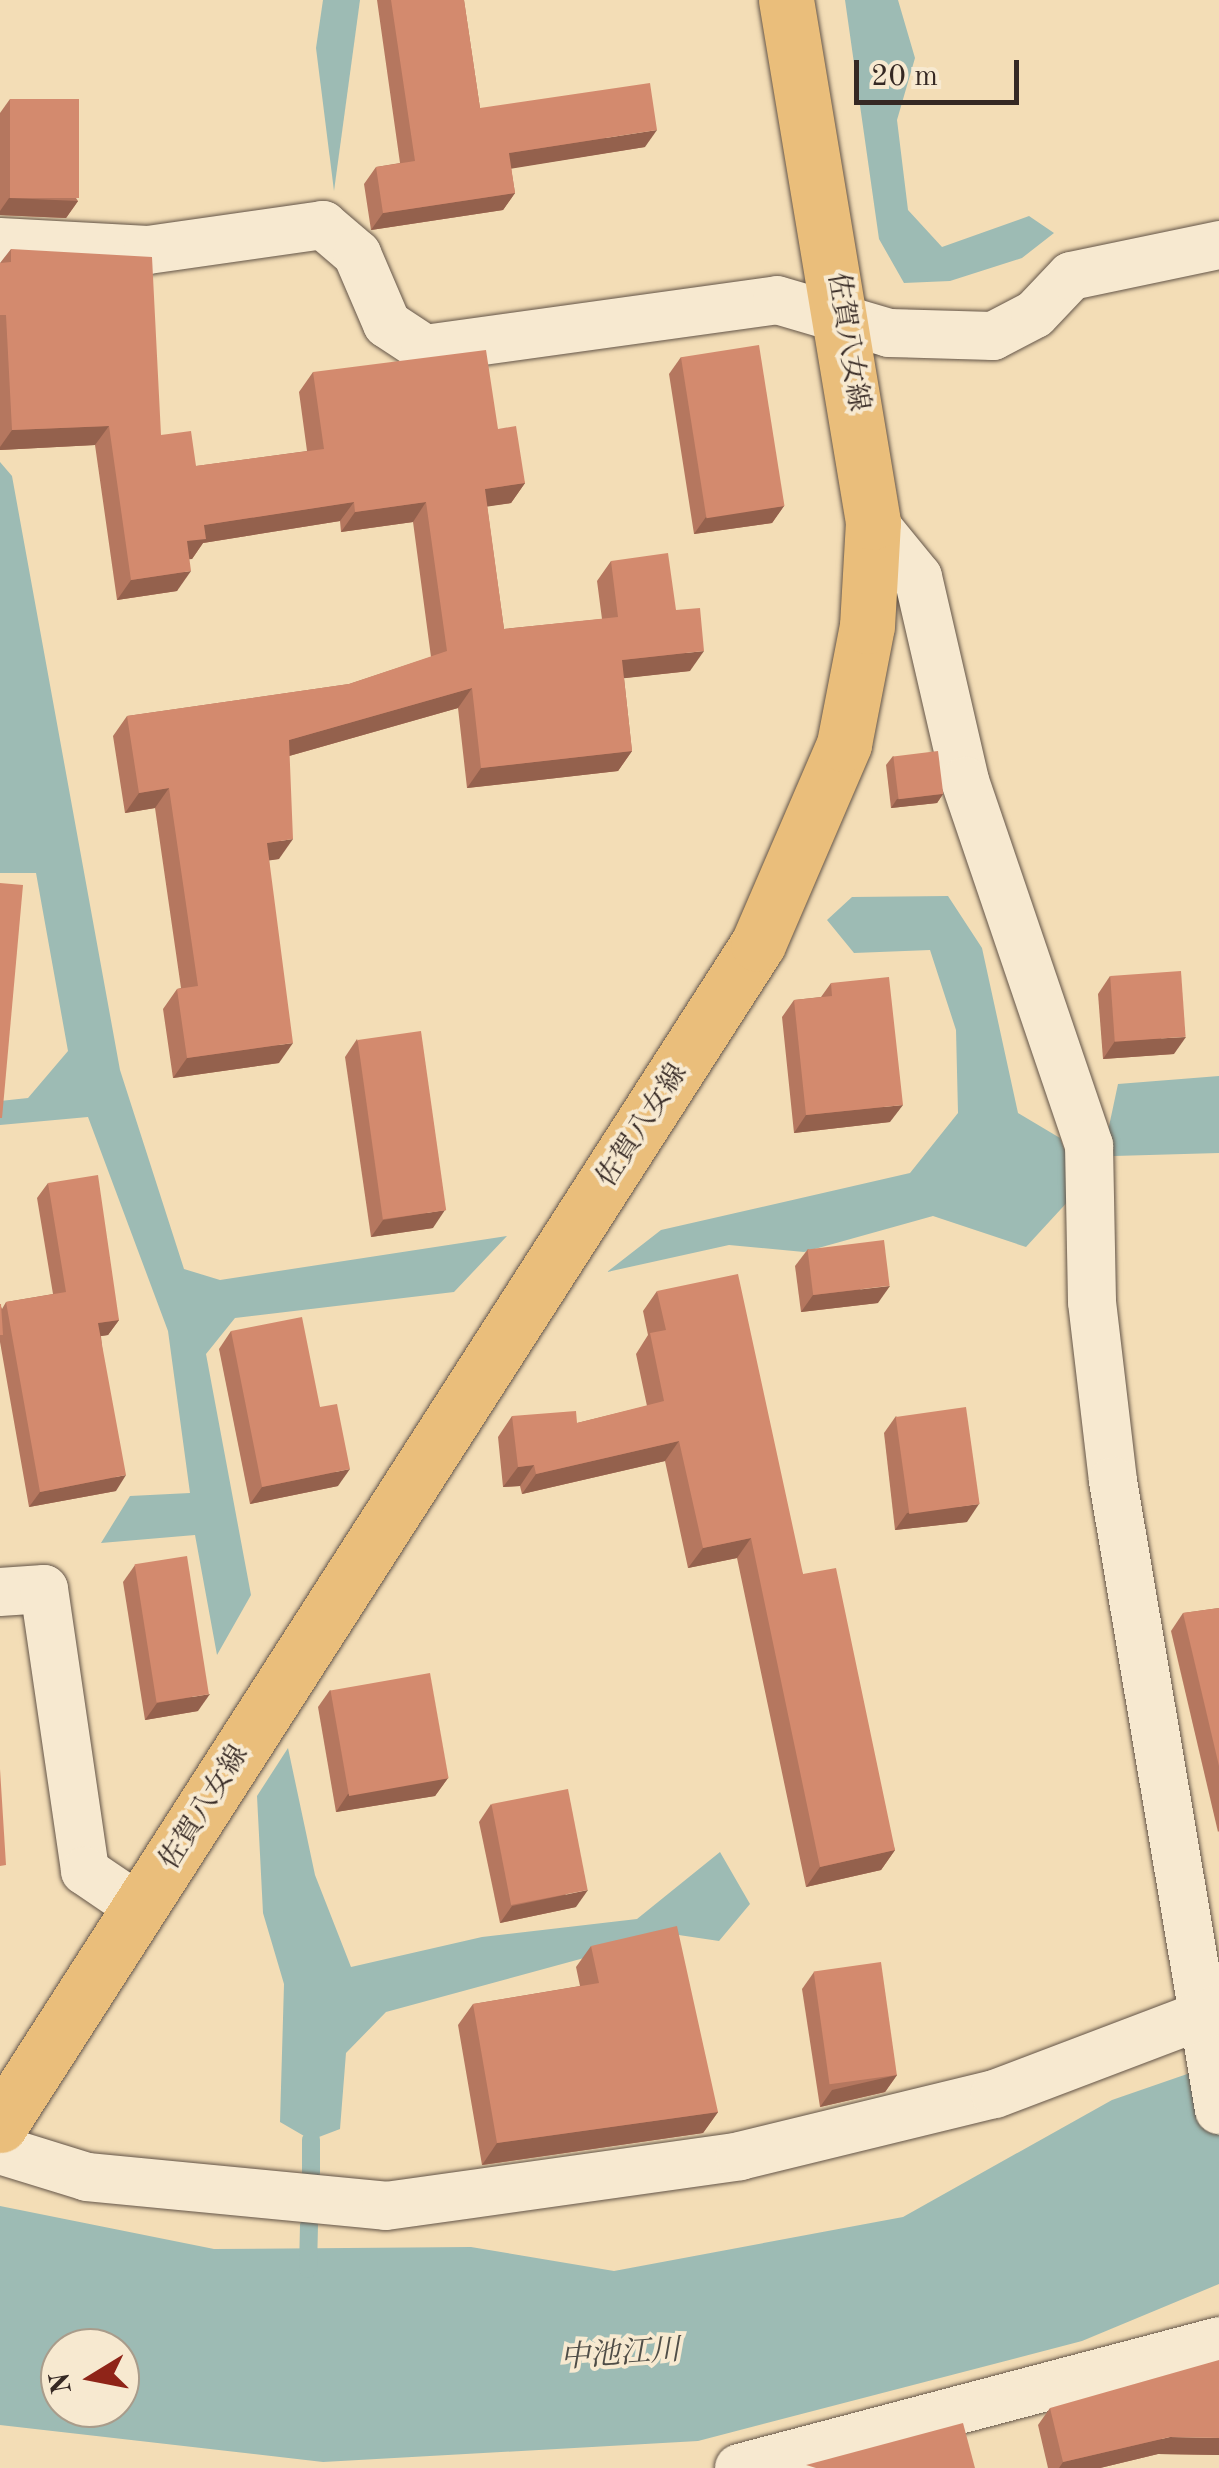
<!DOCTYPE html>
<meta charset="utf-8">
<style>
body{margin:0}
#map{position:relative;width:1219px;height:2468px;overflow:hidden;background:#f3ddb6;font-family:"Old Standard TT","Noto Serif JP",serif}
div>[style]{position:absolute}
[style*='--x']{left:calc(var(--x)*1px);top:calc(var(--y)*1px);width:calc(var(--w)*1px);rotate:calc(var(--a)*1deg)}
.water>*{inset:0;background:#9dbbb4}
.stream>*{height:18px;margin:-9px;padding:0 9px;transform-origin:9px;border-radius:9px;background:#9dbbb4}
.roads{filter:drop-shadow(0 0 2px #645548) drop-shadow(0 0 2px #645548)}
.minor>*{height:48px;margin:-24px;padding:0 24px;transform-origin:24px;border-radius:24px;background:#f7e9d0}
.primary>*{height:55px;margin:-27.5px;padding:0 27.5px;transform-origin:27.5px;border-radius:27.5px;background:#eabe7b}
.wall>*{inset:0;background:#b5775f}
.shaded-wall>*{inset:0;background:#94614d}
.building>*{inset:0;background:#d38a6e;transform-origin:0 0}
span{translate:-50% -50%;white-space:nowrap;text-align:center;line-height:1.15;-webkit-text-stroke:8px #f7e9d0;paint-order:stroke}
.street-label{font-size:28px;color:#352823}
.water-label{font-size:30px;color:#4f4d47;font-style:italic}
.north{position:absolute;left:40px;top:2328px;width:100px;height:100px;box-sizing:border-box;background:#f7e9d0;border:2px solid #a99c8b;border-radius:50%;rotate:260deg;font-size:28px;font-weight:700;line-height:40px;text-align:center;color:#352823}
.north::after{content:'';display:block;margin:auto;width:35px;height:45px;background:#8f2418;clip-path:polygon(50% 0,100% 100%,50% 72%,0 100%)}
.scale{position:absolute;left:854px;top:60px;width:165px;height:45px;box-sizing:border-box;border:5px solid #352823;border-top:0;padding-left:12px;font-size:30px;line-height:35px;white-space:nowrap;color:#352823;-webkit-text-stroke:8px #f7e9d0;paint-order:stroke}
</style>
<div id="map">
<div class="water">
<div style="clip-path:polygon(323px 0,360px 0,334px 191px,316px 48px)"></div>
<div style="clip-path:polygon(845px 0,898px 0,915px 58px,897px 120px,908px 210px,942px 247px,1029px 216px,1054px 233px,1022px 258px,950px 281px,904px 283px,879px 239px)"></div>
<div style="clip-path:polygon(0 462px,12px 476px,120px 1070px,184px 1269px,220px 1280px,507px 1236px,454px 1292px,235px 1318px,206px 1354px,251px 1595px,217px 1655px,195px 1535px,101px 1543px,130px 1496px,190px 1493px,168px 1331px,88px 1117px,0 1125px,0 1101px,28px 1098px,68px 1051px,36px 873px,0 873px)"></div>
<div style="clip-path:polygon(948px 896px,982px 948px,1018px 1113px,1060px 1138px,1067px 1157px,1105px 1145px,1118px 1084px,1219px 1076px,1219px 1153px,1114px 1156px,1070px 1171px,1072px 1197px,1026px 1247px,933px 1216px,804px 1252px,729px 1245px,607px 1272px,661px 1230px,910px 1173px,958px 1113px,956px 1030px,930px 950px,854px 953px,827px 920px,852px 897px)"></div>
<div style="clip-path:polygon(288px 1748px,315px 1875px,351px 1967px,482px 1937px,637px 1919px,720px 1852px,750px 1904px,719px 1941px,672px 1934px,386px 2012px,346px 2053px,340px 2129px,311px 2140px,280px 2122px,284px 1984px,263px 1913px,257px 1796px)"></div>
<div style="clip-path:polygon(evenodd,1219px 2063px,1219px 2284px,1082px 2341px,698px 2441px,323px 2462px,0 2425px,0 2206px,214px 2249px,471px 2247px,614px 2271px,903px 2217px,1112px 2100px,1219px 2063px,60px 2348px,120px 2348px,120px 2408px,60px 2408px,60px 2348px)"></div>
</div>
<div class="stream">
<div style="--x:311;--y:2173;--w:33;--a:-90"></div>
<div style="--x:308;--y:2269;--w:44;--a:-88.7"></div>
</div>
<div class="roads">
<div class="minor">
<div style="--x:0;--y:242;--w:148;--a:3.1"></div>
<div style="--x:148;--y:250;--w:177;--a:-8.1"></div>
<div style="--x:323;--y:225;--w:45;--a:40.5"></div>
<div style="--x:357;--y:254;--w:76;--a:66.8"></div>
<div style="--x:387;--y:324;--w:45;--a:33.3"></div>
<div style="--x:425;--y:349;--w:355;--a:-7.9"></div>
<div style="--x:777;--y:300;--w:117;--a:16.4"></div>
<div style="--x:889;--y:333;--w:104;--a:1.7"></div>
<div style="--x:993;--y:336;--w:47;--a:-27.6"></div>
<div style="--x:1035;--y:314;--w:52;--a:-46.5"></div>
<div style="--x:1071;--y:276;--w:151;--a:-11.8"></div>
<div style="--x:873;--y:522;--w:71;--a:50.7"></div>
<div style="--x:918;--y:577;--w:209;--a:77"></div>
<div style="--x:965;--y:781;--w:385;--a:71.2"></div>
<div style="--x:1089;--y:1145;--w:157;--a:88.9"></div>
<div style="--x:1092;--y:1302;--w:180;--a:83.3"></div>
<div style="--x:1113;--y:1481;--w:638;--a:80.43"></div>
<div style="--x:0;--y:1592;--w:44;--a:-3.9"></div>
<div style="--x:44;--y:1589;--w:285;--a:81.7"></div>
<div style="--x:85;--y:1871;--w:68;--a:34.2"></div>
<div style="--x:0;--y:2150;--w:91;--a:17.2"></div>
<div style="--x:87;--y:2177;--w:300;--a:5.5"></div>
<div style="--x:386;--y:2206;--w:358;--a:-8"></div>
<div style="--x:740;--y:2156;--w:262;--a:-13.7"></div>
<div style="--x:995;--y:2094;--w:240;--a:-20.8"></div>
<div style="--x:739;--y:2468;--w:497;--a:-14.8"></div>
</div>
<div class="primary">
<div style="--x:0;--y:2125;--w:1403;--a:-57.31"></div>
<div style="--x:758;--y:944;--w:218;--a:-66.7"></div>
<div style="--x:844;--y:744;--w:120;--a:-79"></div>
<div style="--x:867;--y:626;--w:104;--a:-86.7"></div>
<div style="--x:873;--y:522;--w:529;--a:-99.46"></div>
</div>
</div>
<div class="wall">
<div style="clip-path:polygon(377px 0,464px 0,480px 108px,645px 147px,511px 168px,515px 193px,503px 210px,371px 230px,364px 184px,376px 167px,400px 163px)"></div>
<div style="clip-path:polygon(10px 99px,78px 201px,66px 218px,0 215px,0 113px)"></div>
<div style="clip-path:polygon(11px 249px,161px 435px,196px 466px,307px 451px,299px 392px,313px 372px,498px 429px,525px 483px,511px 503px,487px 506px,504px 629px,602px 619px,597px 581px,611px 561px,676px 610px,690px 671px,624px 678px,632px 751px,618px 771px,467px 788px,458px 708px,289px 756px,279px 859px,269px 860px,279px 1063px,173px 1078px,163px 1009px,177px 989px,181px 988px,155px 808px,125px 813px,113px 736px,127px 716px,349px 684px,431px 657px,413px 522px,341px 532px,340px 521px,203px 543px,192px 559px,189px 559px,177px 591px,117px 600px,95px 445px,0 450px,0 263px)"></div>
<div style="clip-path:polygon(681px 357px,784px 506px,772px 523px,694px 534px,669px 374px)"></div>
<div style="clip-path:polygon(893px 756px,943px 794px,937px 803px,891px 808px,886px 765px)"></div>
<div style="clip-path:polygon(1110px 976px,1174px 1054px,1103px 1059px,1098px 994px)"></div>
<div style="clip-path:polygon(831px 983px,890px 1122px,794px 1133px,782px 1017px,794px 1000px,821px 997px)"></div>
<div style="clip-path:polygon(357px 1039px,433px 1228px,371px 1237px,345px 1057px)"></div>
<div style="clip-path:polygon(48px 1183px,119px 1320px,108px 1335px,101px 1336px,116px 1491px,29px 1507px,0 1342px,0 1304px,2px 1309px,6px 1302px,53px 1294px,37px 1198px)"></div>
<div style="clip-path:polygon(808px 1249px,878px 1303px,801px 1312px,795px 1266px)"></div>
<div style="clip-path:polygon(657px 1291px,803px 1574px,895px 1850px,881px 1870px,806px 1887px,737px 1558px,688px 1568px,665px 1461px,522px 1494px,520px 1486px,503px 1487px,498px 1437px,512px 1416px,577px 1423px,647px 1406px,636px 1354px,648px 1335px,643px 1311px)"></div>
<div style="clip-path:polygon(231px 1331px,320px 1407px,338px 1486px,250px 1504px,219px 1349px)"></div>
<div style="clip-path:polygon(896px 1416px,967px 1522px,895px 1530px,884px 1433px)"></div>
<div style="clip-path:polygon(135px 1565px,198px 1711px,145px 1720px,123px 1582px)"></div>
<div style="clip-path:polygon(1219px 1608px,1219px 1831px,1218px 1832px,1171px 1631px,1183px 1613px)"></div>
<div style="clip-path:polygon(330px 1690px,448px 1778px,435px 1796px,336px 1812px,318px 1707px)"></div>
<div style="clip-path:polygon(491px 1804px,576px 1907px,500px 1923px,479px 1822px)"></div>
<div style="clip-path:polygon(591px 1946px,718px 2112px,703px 2133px,482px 2165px,458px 2025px,473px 2004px,580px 1986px,576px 1967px)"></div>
<div style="clip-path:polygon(814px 1972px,897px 2075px,885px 2092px,820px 2107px,802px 1989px)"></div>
<div style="clip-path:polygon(1050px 2408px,1219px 2455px,1158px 2454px,1100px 2468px,1048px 2468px,1038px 2425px)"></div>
</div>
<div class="shaded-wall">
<div style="clip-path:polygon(657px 130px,645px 147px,497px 171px,509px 153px)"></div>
<div style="clip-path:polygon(515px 193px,503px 210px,371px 230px,383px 213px)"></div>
<div style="clip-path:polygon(9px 198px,78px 201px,66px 218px,0 215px,0 211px)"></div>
<div style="clip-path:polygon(109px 426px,95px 445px,0 450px,0 447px,12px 430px)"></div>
<div style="clip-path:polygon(525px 483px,511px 503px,471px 509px,485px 489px)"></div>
<div style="clip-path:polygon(354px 502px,340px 521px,203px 543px,192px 559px,173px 561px,187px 541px,204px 525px)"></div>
<div style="clip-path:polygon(426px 502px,413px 522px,341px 532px,355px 512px)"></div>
<div style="clip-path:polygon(784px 506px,772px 523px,694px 534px,706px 517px)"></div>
<div style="clip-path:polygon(191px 571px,177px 591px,117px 600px,131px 580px)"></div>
<div style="clip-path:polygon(704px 651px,690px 671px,608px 680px,622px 660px)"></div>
<div style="clip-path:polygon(472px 688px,458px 708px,275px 760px,289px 740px)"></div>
<div style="clip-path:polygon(632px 751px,618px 771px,467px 788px,481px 768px)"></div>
<div style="clip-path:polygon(169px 788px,155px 808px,125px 813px,139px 793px)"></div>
<div style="clip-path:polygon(943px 794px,937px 803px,891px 808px,897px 799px)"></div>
<div style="clip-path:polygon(293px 839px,279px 859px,253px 863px,267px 843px)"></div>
<div style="clip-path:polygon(1186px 1037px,1174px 1054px,1103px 1059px,1115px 1041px)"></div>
<div style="clip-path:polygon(293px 1043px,279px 1063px,173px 1078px,187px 1058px)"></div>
<div style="clip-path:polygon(903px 1105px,890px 1122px,794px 1133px,806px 1115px)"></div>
<div style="clip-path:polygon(445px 1210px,433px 1228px,371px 1237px,383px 1220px)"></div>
<div style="clip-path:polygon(890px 1286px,878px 1303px,801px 1312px,813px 1295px)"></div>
<div style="clip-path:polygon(119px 1320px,108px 1335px,88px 1338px,98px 1323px)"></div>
<div style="clip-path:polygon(679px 1441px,665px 1461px,522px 1494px,536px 1474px)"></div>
<div style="clip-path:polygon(534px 1465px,520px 1486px,503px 1487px,518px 1467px)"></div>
<div style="clip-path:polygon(350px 1469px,338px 1486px,250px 1504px,262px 1487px)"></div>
<div style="clip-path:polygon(126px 1475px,116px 1491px,29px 1507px,40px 1492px)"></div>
<div style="clip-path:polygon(979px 1504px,967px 1522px,895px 1530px,907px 1513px)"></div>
<div style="clip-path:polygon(751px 1538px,737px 1558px,688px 1568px,703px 1548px)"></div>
<div style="clip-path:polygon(210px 1694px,198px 1711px,145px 1720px,157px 1703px)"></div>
<div style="clip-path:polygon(448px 1778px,435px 1796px,336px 1812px,348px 1794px)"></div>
<div style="clip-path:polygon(895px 1850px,881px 1870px,806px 1887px,820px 1867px)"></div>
<div style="clip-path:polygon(588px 1890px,576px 1907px,500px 1923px,512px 1906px)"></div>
<div style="clip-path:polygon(897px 2075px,885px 2092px,820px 2107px,832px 2090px)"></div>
<div style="clip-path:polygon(718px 2112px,703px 2133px,482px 2165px,497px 2143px)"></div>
<div style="clip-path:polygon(1170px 2437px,1219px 2438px,1219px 2455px,1158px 2454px,1100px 2468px,1059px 2468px,1063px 2462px)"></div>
</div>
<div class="building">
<div style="clip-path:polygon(391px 0,464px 0,480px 108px,650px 83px,657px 130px,509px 153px,515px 193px,383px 213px,376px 167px,415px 161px)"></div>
<div style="left:10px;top:99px;width:69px;height:99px"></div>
<div style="clip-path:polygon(11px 249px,152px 257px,161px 435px,191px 431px,196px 466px,324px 449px,313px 372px,486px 350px,498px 429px,516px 426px,525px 483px,485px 489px,504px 629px,618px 617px,611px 561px,668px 553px,676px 610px,700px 608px,704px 651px,622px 660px,632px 751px,481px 768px,472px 688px,289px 740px,293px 839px,267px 843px,293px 1043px,187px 1058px,177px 989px,198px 986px,169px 788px,139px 793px,127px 716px,349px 684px,447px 651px,426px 502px,355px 512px,354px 502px,204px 525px,206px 539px,187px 541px,191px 571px,131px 580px,109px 426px,12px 430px,6px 315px,0 315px,0 263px,11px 262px)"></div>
<div style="left:759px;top:345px;width:163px;height:79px;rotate:81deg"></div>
<div style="left:938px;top:751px;width:43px;height:45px;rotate:83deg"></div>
<div style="clip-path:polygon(0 883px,23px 885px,2px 1118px,0 1118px)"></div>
<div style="left:1181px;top:971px;width:66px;height:71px;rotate:86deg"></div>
<div style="clip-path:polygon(889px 977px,903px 1105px,806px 1115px,794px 1000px,832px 996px,831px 983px)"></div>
<div style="left:421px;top:1031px;width:181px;height:64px;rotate:82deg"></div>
<div style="clip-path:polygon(98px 1175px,119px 1320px,98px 1323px,126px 1475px,40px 1492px,6px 1302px,66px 1292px,48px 1183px)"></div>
<div style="left:884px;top:1240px;width:46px;height:77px;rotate:83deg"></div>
<div style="clip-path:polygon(738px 1274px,803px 1574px,836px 1568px,895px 1850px,820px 1867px,751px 1538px,703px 1548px,679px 1441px,536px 1474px,534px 1465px,518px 1467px,512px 1416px,576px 1411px,577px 1423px,664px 1401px,650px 1333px,666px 1330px,657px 1291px)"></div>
<div style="clip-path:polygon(0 1304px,1px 1304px,3px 1335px,0 1335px)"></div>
<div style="clip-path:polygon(302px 1317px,320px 1407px,337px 1404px,350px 1469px,262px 1487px,231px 1331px)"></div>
<div style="left:966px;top:1407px;width:98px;height:71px;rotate:82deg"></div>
<div style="left:187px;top:1556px;width:140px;height:53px;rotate:81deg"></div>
<div style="clip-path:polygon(1219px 1608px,1219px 1766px,1183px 1613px)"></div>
<div style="left:430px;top:1673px;width:107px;height:101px;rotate:80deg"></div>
<div style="clip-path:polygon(0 1769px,6px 1865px,0 1866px)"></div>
<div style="left:568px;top:1789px;width:103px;height:78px;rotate:79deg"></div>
<div style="clip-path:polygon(677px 1926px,718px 2112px,497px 2143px,473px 2004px,599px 1983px,591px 1946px)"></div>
<div style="left:881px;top:1962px;width:114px;height:68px;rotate:82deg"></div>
<div style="clip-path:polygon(1219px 2360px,1219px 2438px,1170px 2437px,1063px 2462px,1050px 2408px)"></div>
<div style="clip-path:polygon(963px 2423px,975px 2468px,816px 2468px,806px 2465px)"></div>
</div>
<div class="street-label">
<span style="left:847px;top:342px;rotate:81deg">佐賀八女線</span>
<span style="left:643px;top:1126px;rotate:-57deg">佐賀八女線</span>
<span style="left:205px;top:1808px;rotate:-58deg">佐賀八女線</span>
</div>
<div class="water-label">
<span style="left:620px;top:2355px;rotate:-4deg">中池江川</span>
</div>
<div class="north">N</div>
<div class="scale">20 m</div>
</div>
